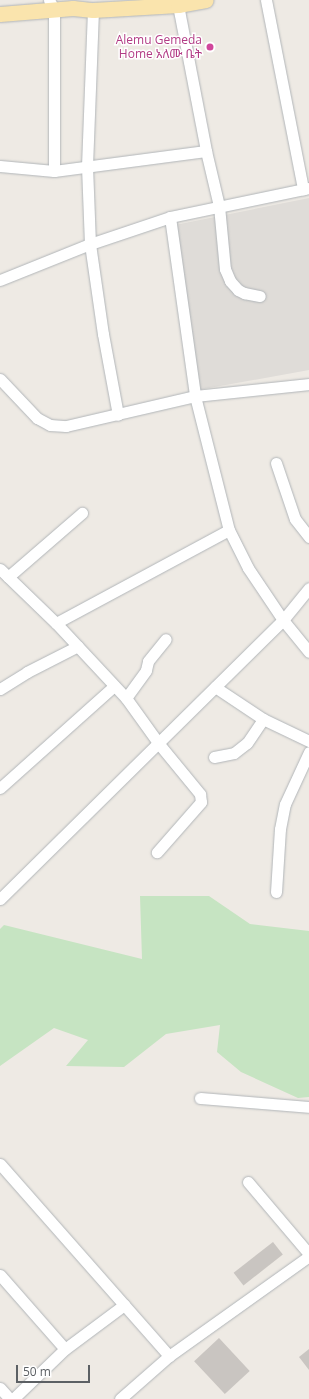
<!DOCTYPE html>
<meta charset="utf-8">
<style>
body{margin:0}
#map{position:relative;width:309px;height:1399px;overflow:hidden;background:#eeeae4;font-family:"Open Sans","Noto Sans Ethiopic",sans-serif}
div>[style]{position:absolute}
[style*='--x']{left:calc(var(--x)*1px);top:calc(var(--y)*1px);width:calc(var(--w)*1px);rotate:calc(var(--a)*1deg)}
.industrial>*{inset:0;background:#dfdcd8}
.green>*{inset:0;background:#c6e4c2}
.building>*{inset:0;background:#c9c5c1;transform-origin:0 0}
.roads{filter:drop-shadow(0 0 1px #b1b5b8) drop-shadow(0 0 1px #b1b5b8)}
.minor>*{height:11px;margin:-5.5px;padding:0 5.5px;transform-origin:5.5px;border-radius:5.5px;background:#fff}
.major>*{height:15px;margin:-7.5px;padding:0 7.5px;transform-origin:7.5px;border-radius:7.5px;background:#fae4ad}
.dots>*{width:11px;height:11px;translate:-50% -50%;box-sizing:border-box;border:2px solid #fff;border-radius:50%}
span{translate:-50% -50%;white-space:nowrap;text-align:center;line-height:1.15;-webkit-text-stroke:3px #fff;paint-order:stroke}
.hotel-label{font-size:12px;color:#b23c85}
.right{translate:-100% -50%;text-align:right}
.scale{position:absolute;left:16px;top:1365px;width:74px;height:18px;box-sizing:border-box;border:2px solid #5c6064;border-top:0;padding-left:5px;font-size:12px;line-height:14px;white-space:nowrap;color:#5c6064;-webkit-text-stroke:3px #fff;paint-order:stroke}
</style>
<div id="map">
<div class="industrial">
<div style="clip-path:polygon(309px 198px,309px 370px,198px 390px,175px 225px)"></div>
</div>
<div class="green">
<div style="clip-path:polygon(140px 896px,209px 896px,250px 924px,309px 931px,309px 1097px,298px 1098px,241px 1072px,217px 1052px,220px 1025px,166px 1034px,124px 1067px,66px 1066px,88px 1040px,54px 1028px,0 1066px,0 929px,4px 925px,142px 959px)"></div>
</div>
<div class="building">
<div style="left:273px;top:1242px;width:16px;height:50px;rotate:52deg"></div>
<div style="left:219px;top:1338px;width:45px;height:34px;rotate:47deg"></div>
<div style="clip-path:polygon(309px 1349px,309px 1370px,299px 1357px)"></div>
</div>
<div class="roads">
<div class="minor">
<div style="--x:49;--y:0;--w:10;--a:61"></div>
<div style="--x:54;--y:9;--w:162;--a:90"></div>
<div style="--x:266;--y:0;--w:193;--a:78.9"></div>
<div style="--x:178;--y:5;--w:149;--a:79.1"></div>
<div style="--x:93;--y:10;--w:156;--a:92.2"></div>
<div style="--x:87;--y:166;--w:78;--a:87.8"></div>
<div style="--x:90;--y:244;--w:91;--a:81.8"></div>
<div style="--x:103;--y:334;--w:82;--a:79.5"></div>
<div style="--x:0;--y:166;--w:54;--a:5.3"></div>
<div style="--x:54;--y:171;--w:153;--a:-7.5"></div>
<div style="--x:206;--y:151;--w:57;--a:76.7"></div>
<div style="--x:219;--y:206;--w:63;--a:84.6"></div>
<div style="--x:225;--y:269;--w:13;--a:67"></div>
<div style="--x:230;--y:281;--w:12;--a:48"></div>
<div style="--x:238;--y:290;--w:7;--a:27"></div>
<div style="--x:244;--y:293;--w:16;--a:11"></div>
<div style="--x:170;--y:217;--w:181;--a:82"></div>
<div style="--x:195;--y:396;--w:138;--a:75.8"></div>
<div style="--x:229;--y:530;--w:42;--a:63.4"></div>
<div style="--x:248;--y:568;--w:63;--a:56.1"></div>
<div style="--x:283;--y:620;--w:41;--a:50.9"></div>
<div style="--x:0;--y:280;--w:97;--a:-21.8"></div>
<div style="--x:90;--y:244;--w:84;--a:-18.6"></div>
<div style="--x:170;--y:217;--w:142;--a:-11.8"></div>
<div style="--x:0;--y:379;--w:54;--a:46.5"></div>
<div style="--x:37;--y:418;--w:15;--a:28"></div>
<div style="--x:50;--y:425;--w:16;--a:4"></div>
<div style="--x:66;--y:426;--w:132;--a:-13.1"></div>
<div style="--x:195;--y:396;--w:115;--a:-6"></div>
<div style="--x:276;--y:463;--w:59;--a:71.3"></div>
<div style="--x:295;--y:519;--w:23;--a:52"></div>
<div style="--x:0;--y:569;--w:78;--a:44"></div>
<div style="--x:56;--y:623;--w:103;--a:47"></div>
<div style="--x:126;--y:698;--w:57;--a:54.3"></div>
<div style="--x:159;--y:744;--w:65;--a:50.6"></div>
<div style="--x:200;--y:794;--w:8;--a:83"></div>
<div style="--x:201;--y:802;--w:67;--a:131.3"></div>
<div style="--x:8;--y:577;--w:98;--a:-40.9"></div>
<div style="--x:56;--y:623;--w:196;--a:-28.3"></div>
<div style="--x:215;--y:687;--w:58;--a:33.7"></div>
<div style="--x:263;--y:719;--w:51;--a:25.6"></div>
<div style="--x:0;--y:689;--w:32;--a:-32"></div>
<div style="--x:27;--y:672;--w:57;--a:-27"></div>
<div style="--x:126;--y:698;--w:34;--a:-54"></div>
<div style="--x:146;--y:670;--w:9;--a:-77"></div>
<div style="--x:148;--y:661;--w:28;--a:-51"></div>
<div style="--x:214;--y:757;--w:20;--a:-11"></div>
<div style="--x:234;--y:753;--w:16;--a:-38"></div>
<div style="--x:247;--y:743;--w:29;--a:-56"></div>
<div style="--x:0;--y:788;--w:153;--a:-41.8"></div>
<div style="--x:276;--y:892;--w:63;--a:-86.4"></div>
<div style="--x:280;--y:829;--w:25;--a:-79"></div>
<div style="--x:285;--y:804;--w:57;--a:-65.2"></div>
<div style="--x:0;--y:899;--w:397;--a:-44.6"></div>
<div style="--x:283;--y:620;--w:41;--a:-50.9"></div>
<div style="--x:200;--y:1098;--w:109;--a:4.7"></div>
<div style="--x:0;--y:1164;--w:256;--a:48.6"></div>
<div style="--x:248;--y:1182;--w:94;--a:49.7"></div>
<div style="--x:0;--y:1275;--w:98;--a:48.7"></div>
<div style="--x:0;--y:1388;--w:15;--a:48"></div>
<div style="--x:13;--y:1399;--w:72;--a:-43.9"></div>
<div style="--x:65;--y:1349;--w:74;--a:-36.7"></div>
<div style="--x:120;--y:1399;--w:65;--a:-41.3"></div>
<div style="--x:169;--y:1356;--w:172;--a:-35.5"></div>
</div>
<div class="major">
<div style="--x:0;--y:14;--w:73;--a:-4.7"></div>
<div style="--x:73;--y:8;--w:20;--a:6"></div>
<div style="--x:93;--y:10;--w:85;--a:-3.4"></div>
<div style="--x:178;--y:5;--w:28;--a:-10"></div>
</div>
</div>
<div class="dots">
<div style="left:210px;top:47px;background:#d1479c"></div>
</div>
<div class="hotel-label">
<span class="right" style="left:202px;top:47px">Alemu Gemeda<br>Home አለሙ ቤት</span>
</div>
<div class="scale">50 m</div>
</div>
